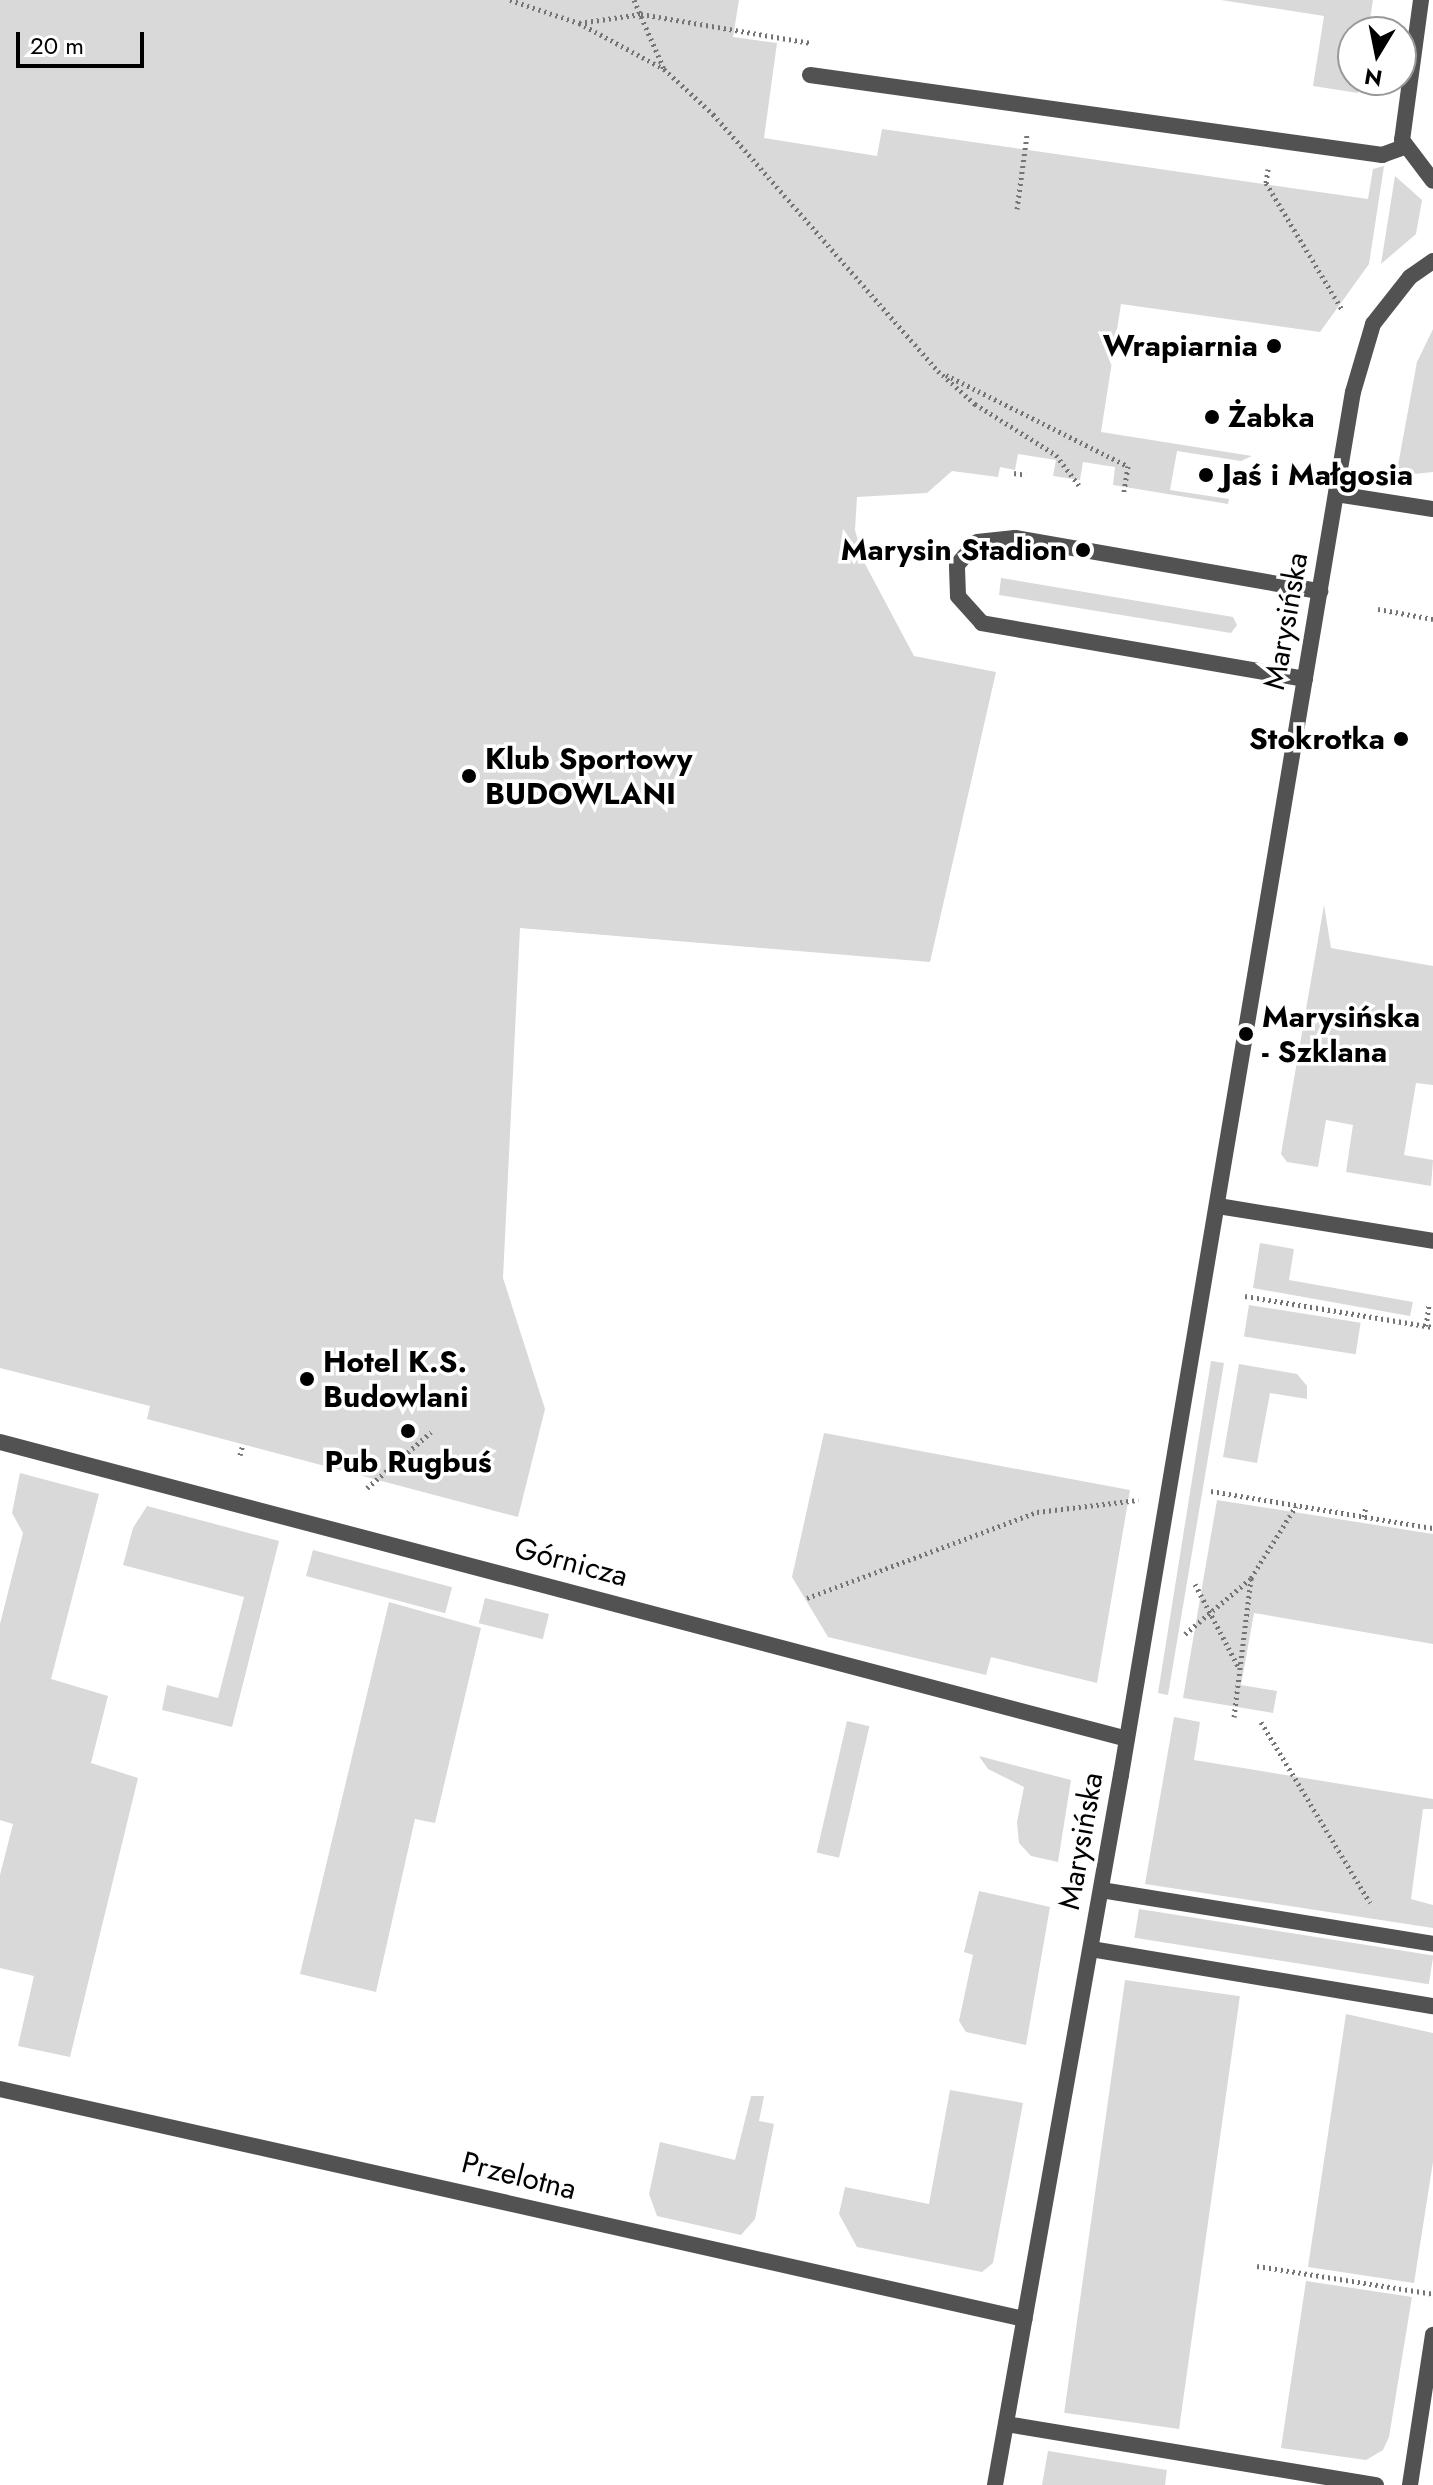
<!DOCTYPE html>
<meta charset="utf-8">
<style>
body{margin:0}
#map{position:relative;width:1433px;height:2485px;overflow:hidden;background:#fff;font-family:Jost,sans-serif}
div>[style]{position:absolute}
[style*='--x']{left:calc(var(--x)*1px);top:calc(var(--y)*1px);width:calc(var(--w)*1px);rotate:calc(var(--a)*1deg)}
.green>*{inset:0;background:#d9d9d9;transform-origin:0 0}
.path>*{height:5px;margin-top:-2.5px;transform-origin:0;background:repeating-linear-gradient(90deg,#747474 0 2px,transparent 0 6px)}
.lane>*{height:16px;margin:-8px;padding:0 8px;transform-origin:8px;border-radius:8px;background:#525252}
.street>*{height:16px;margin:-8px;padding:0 8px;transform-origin:8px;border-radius:8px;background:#525252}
.dots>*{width:22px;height:22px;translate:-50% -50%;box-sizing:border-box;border:4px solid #fff;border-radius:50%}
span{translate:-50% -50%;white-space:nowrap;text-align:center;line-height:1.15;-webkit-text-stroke:7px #fff;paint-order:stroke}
.poi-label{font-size:30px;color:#000;font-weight:700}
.right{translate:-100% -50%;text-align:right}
.left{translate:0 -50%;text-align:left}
.street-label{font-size:30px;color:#000}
.north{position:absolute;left:1337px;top:16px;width:80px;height:80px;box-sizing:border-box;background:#fff;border:2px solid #999;border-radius:50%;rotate:190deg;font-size:22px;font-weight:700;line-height:32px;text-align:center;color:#000}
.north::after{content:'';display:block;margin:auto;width:28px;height:36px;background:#000;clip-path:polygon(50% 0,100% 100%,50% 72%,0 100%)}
.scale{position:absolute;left:16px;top:32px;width:128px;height:36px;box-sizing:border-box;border:4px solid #000;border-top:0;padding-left:10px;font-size:24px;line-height:28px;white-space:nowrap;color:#000;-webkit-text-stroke:6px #fff;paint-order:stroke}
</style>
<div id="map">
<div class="green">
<div style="clip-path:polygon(0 0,739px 0,733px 37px,777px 43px,764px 138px,877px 156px,882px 129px,1368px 199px,1373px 169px,1384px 166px,1369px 264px,1320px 332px,1121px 304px,1101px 432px,1252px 456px,1241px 461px,1177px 451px,1170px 490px,1229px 499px,1228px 504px,1113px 485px,1115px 467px,1083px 462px,1080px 480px,1053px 476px,1056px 460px,1018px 454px,1015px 470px,1000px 467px,998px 477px,952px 471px,927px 493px,857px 497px,855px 530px,864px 562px,914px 656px,996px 672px,930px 962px,520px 928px,503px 1278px,545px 1409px,518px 1517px,147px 1419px,150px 1406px,0 1368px)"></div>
<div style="clip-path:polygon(1221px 0,1373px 0,1368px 32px,1353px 32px,1353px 80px,1360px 80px,1358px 93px,1313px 86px,1324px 16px)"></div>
<div style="clip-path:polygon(1395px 176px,1422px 200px,1416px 234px,1381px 264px)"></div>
<div style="clip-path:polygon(1433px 329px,1433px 472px,1396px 476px,1417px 362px)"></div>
<div style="clip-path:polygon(1001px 578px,1233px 617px,1237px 625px,1231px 633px,999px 595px)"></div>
<div style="clip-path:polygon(1324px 905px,1331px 948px,1433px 966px,1433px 1085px,1416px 1083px,1404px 1155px,1433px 1160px,1431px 1186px,1346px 1172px,1353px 1125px,1326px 1120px,1318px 1167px,1287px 1162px,1281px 1154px)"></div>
<div style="clip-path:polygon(1260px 1243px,1294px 1249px,1289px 1280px,1413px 1302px,1410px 1316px,1253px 1288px)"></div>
<div style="left:1249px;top:1305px;width:113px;height:32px;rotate:9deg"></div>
<div style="clip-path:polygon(1211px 1361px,1224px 1363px,1168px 1695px,1158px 1693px)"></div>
<div style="clip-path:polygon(1239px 1364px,1297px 1374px,1307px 1386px,1307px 1399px,1270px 1393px,1257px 1463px,1223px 1457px)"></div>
<div style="clip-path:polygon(824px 1433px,1130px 1490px,1097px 1683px,991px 1657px,986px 1675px,828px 1637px,792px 1577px)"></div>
<div style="clip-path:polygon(20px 1473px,99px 1494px,51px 1679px,108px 1696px,91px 1763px,138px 1778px,70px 2057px,18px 2046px,34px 1976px,0 1968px,0 1875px,13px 1824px,0 1820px,0 1624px,23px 1533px,12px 1513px)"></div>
<div style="clip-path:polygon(1217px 1500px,1433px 1534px,1433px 1644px,1254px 1613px,1241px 1685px,1277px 1691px,1273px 1713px,1183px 1698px)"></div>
<div style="clip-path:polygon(147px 1506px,279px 1541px,232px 1727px,162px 1710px,167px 1685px,218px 1698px,244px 1597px,123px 1565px,133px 1528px)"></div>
<div style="left:313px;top:1550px;width:144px;height:27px;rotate:15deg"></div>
<div style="left:485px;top:1598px;width:66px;height:26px;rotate:14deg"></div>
<div style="clip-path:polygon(389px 1602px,481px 1628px,435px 1823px,415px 1819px,376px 1992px,300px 1974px)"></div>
<div style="clip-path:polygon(1174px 1717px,1200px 1722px,1194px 1760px,1433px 1799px,1433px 1809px,1423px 1809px,1411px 1899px,1433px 1905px,1433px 1928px,1145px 1884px)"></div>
<div style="left:847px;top:1721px;width:23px;height:135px;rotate:13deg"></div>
<div style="clip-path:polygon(979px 1756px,1071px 1780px,1058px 1862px,1031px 1856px,1019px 1843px,1017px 1822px,1024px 1787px,988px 1769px)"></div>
<div style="clip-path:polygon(979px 1891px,1050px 1907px,1026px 2045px,966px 2032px,959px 2021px,973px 1955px,964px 1952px)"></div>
<div style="left:1139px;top:1909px;width:298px;height:29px;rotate:9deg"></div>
<div style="left:1125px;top:1980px;width:116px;height:437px;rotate:8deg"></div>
<div style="clip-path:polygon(1346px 2014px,1433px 2033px,1433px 2162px,1414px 2283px,1308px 2267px)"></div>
<div style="clip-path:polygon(950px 2090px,1023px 2103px,993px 2263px,982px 2272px,857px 2247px,839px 2214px,845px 2187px,929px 2204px)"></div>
<div style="clip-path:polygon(751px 2096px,764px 2096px,759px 2121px,774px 2124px,755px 2219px,741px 2235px,657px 2216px,649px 2194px,660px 2142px,735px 2160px)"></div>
<div style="clip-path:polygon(1306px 2281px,1412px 2297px,1389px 2437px,1383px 2450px,1366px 2460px,1281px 2448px)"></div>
<div style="clip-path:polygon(1048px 2451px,1167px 2470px,1165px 2485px,1042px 2485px)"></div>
</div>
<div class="path">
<div style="--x:510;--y:0;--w:73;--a:18.4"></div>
<div style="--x:579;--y:23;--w:63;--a:-8.3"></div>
<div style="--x:641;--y:14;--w:171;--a:9.7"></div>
<div style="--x:634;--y:0;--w:75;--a:66.5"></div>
<div style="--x:579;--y:23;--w:97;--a:28.4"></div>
<div style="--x:664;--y:69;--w:67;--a:42.6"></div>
<div style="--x:713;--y:114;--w:342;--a:48.8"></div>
<div style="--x:938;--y:371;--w:50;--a:41.7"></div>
<div style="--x:975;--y:404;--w:96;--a:32.2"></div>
<div style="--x:1056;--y:455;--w:38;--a:53"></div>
<div style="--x:1268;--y:169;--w:14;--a:98"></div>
<div style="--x:1266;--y:183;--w:149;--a:59"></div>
<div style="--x:1017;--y:209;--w:75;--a:-82.3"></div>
<div style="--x:946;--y:375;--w:203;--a:26.6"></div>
<div style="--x:1128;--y:466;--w:26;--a:99"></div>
<div style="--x:1014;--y:473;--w:12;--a:9"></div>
<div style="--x:1378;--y:609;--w:56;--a:10.3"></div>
<div style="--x:1245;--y:1296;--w:191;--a:9.4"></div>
<div style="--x:1426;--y:1326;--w:21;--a:-82"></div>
<div style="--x:240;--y:1455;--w:11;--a:-75"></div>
<div style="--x:367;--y:1488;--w:85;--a:-41.2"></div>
<div style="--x:1211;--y:1491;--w:225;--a:9.5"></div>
<div style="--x:1364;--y:1517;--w:11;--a:-80"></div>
<div style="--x:1195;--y:1584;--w:95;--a:62.4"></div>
<div style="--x:807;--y:1598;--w:246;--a:-20.5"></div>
<div style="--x:1037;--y:1512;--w:102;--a:-6.8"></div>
<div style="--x:1185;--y:1634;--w:85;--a:-40.2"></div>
<div style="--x:1234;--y:1717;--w:140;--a:-83"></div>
<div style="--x:1251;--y:1578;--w:85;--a:-58"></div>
<div style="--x:1261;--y:1722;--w:211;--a:58.9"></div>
<div style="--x:1257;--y:2266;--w:178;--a:9"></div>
</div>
<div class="lane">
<div style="--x:810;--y:75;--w:578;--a:7.96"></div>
<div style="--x:1382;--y:155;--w:23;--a:-20"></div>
<div style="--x:1336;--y:494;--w:98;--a:8.8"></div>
<div style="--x:1305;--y:679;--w:328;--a:-170.2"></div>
<div style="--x:982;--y:623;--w:36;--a:-132"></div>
<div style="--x:958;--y:596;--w:31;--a:-92"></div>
<div style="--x:957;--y:565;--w:30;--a:-49"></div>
<div style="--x:977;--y:542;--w:38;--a:-6"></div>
<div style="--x:1015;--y:538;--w:310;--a:9.9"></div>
<div style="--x:1101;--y:1890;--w:336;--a:9.2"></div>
<div style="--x:1091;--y:1949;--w:347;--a:9.5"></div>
<div style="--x:1006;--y:2424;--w:375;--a:9.4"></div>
<div style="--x:1410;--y:2485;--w:152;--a:-81.3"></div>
</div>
<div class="street">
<div style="--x:1421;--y:0;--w:141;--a:97.7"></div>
<div style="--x:1402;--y:140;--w:51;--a:52.9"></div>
<div style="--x:1218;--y:1206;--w:218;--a:9.2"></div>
<div style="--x:0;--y:1442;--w:1165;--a:14.76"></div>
<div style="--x:0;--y:2089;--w:1050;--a:12.66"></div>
<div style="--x:995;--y:2485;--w:721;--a:-79.94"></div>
<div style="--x:1121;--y:1775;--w:1402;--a:-80.48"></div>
<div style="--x:1353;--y:392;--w:71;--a:-73.6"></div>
<div style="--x:1373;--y:324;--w:60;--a:-51.8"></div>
<div style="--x:1410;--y:277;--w:28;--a:-35"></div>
</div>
<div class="dots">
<div style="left:1274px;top:346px;background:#000"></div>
<div style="left:1212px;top:417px;background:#000"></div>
<div style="left:1206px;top:475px;background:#000"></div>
<div style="left:1083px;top:550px;background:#000"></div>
<div style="left:1401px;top:739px;background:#000"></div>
<div style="left:469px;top:776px;background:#000"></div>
<div style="left:1246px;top:1034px;background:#000"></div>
<div style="left:307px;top:1379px;background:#000"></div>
<div style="left:408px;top:1431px;background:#000"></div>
</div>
<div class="poi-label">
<span class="right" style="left:1258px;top:346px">Wrapiarnia</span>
<span class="left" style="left:1228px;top:417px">Żabka</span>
<span class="left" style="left:1222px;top:475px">Jaś i Małgosia</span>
<span class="right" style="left:1067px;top:550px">Marysin Stadion</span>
<span class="right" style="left:1385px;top:739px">Stokrotka</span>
<span class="left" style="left:485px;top:776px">Klub Sportowy<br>BUDOWLANI</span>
<span class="left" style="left:1262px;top:1034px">Marysińska<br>- Szklana</span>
<span class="left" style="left:323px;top:1379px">Hotel K.S.<br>Budowlani</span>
<span style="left:408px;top:1462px">Pub Rugbuś</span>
</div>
<div class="street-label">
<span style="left:1286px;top:621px;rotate:-80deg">Marysińska</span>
<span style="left:571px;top:1562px;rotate:15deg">Górnicza</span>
<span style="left:1081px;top:1841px;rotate:-80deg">Marysińska</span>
<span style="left:519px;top:2176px;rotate:14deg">Przelotna</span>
</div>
<div class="north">N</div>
<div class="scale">20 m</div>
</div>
